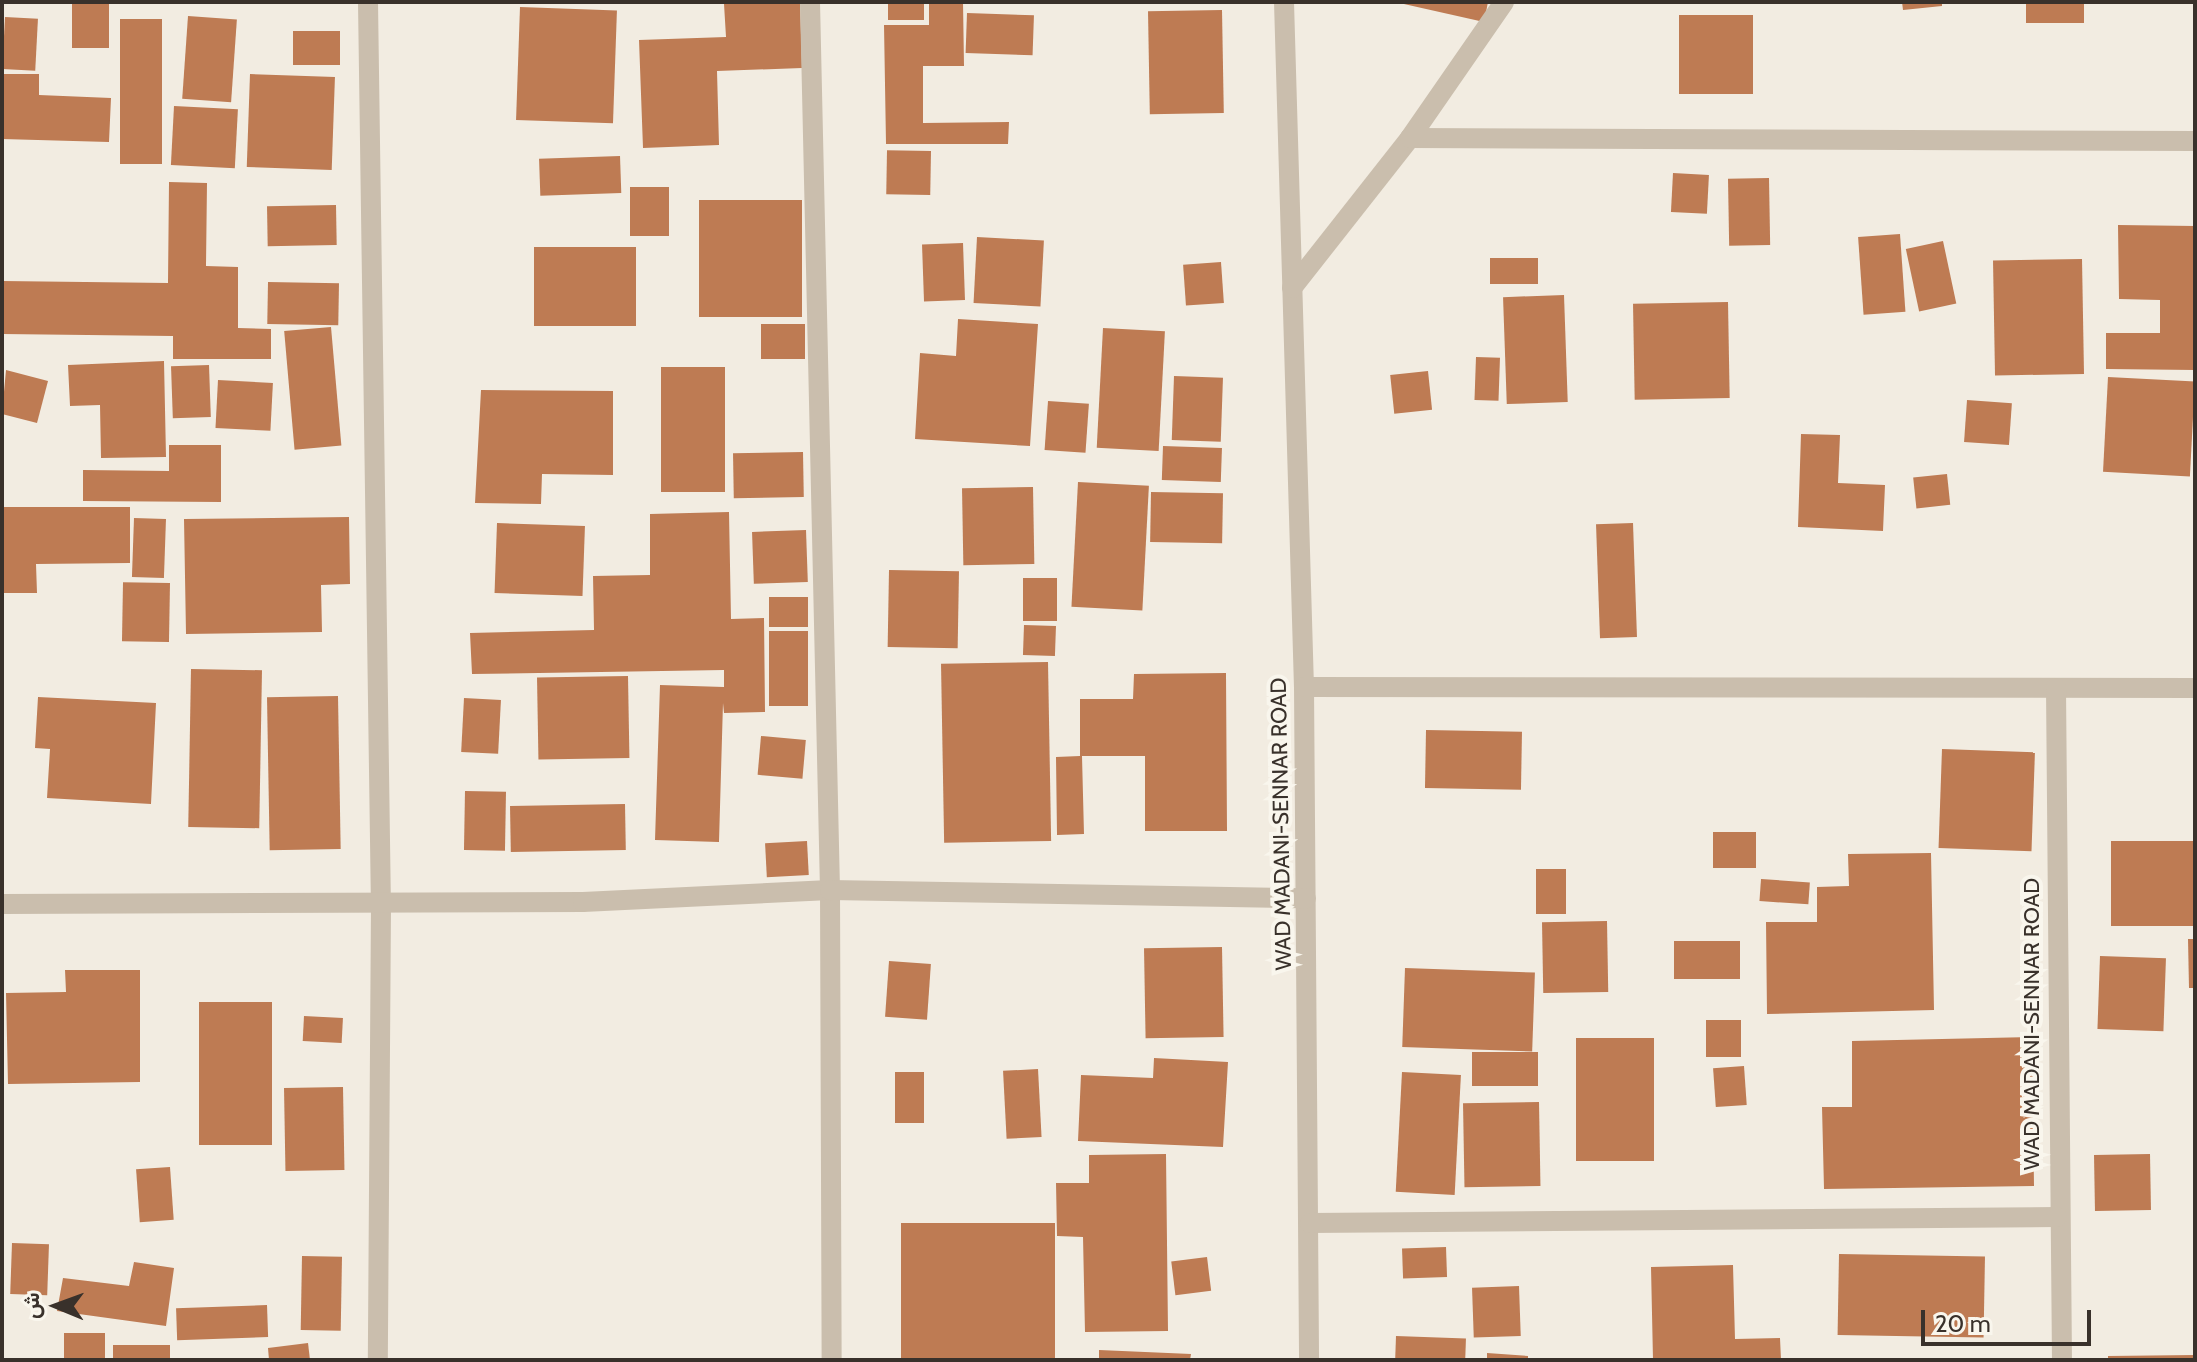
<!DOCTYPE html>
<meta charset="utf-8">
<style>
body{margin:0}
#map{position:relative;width:2197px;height:1362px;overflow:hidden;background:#f2ece1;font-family:Cabin,Vazirmatn,sans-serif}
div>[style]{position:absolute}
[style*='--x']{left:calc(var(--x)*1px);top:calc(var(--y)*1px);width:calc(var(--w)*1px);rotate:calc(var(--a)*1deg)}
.building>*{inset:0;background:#be7b53;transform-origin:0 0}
.street>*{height:20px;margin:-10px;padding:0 10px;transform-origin:10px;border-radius:10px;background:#cabead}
span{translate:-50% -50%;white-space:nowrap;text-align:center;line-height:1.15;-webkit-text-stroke:8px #f9f6ed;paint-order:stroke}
.street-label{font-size:22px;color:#39312b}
.frame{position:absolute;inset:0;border:4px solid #39312b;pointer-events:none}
.north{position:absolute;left:16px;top:1266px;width:80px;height:80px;-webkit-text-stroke:6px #f9f6ed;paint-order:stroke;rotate:271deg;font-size:22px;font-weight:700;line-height:32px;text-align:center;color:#39312b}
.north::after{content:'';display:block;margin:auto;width:28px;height:36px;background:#39312b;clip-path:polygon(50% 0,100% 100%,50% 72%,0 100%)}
.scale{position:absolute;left:1921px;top:1310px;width:170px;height:36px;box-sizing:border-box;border:4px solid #39312b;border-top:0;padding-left:10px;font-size:24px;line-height:28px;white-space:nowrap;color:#39312b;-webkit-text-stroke:6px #f9f6ed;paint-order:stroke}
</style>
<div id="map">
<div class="building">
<div style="left:72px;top:2px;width:37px;height:46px"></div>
<div style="clip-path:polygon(800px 2px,802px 68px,717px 71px,719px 145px,643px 148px,639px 40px,726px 37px,724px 4px)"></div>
<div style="left:888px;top:2px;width:36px;height:18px"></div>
<div style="clip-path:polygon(929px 2px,963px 2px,964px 66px,923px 66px,923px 123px,1009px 122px,1008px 144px,886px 144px,884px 25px,929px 25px)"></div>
<div style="clip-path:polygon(1395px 2px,1488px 2px,1484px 22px)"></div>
<div style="clip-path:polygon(1902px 2px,1942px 2px,1942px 6px,1903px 10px)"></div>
<div style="left:2026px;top:2px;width:58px;height:21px"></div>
<div style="left:520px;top:7px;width:97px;height:113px;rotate:2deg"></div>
<div style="left:1222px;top:10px;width:103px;height:74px;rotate:89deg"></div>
<div style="left:967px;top:13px;width:67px;height:40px;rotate:2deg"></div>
<div style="left:1753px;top:15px;width:79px;height:74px;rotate:90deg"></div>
<div style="left:188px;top:16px;width:49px;height:83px;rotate:4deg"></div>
<div style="left:5px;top:17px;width:33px;height:52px;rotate:3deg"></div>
<div style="left:120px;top:19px;width:42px;height:145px"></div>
<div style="left:293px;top:31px;width:47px;height:34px"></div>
<div style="clip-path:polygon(2px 74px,39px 74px,39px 95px,111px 98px,109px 142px,2px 139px)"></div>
<div style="left:250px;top:74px;width:85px;height:93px;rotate:2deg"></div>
<div style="left:174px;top:106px;width:64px;height:59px;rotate:3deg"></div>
<div style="left:931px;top:151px;width:44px;height:44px;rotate:91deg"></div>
<div style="left:620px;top:156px;width:37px;height:81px;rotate:88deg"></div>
<div style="left:1673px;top:173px;width:36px;height:39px;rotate:3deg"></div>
<div style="left:1769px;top:178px;width:67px;height:41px;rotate:89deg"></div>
<div style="clip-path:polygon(169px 182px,207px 183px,206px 266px,238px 267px,238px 328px,271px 329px,271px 359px,173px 359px,173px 336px,2px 334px,2px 281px,168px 283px)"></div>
<div style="left:630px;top:187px;width:39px;height:49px"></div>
<div style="left:699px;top:200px;width:103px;height:117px"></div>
<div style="left:336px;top:205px;width:40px;height:69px;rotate:89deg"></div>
<div style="clip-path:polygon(2118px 225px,2195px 226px,2195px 370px,2106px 369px,2106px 333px,2160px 333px,2160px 300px,2119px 299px)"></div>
<div style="left:1900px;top:234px;width:78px;height:42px;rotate:86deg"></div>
<div style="left:977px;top:237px;width:67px;height:66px;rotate:3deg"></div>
<div style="left:1943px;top:241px;width:64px;height:38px;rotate:78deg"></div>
<div style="left:963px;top:243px;width:57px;height:41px;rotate:88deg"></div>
<div style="left:636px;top:247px;width:79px;height:102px;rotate:90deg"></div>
<div style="left:1538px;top:258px;width:26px;height:48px;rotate:90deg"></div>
<div style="left:2082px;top:259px;width:115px;height:89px;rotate:89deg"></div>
<div style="left:1221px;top:262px;width:41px;height:38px;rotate:86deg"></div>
<div style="left:268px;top:282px;width:71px;height:42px;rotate:1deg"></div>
<div style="left:1564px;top:295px;width:107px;height:61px;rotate:88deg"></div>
<div style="left:1728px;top:302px;width:96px;height:95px;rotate:89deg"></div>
<div style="clip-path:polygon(958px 319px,1038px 324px,1030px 446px,915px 439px,920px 353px,956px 356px)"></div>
<div style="left:761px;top:324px;width:44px;height:35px"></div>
<div style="left:331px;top:327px;width:119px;height:47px;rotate:85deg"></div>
<div style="left:1103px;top:328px;width:62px;height:120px;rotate:3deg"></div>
<div style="left:1476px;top:357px;width:24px;height:43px;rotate:2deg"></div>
<div style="clip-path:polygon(164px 361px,166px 457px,101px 458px,100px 405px,70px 406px,68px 365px)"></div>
<div style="left:209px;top:365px;width:52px;height:38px;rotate:88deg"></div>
<div style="left:725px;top:367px;width:125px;height:64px;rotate:90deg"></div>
<div style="clip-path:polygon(6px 370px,48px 381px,37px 423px,2px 414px)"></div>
<div style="left:1428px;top:371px;width:39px;height:38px;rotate:84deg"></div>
<div style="left:1174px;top:376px;width:49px;height:64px;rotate:2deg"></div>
<div style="left:2108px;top:377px;width:87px;height:95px;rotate:3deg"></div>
<div style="left:218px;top:380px;width:55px;height:48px;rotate:3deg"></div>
<div style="clip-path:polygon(481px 390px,613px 391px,613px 475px,542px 474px,541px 504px,475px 503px)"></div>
<div style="left:1967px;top:400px;width:45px;height:42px;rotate:4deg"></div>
<div style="left:1048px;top:401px;width:41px;height:49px;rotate:4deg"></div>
<div style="clip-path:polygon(1801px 434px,1840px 435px,1838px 483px,1885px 485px,1883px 531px,1798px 527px)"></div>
<div style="clip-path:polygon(169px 445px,221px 445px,221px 502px,83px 501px,83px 470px,169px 471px)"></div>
<div style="left:1163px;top:446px;width:59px;height:34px;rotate:2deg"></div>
<div style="left:803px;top:452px;width:45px;height:70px;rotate:89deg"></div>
<div style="left:1947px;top:474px;width:31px;height:34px;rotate:84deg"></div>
<div style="left:1078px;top:482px;width:71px;height:125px;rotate:3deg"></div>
<div style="left:1033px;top:487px;width:77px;height:71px;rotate:89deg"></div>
<div style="left:1151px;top:492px;width:72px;height:50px;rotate:1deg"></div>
<div style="clip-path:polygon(2px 507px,130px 507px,130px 563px,36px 564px,37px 593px,2px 593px)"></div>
<div style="clip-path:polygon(729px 512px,731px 619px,764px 618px,765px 712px,724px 713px,723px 703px,719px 842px,655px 840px,660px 685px,724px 687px,724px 670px,472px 674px,470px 633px,594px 630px,593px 576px,650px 575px,650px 514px)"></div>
<div style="clip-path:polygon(349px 517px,350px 584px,321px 585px,322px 632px,186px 634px,184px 519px)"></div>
<div style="left:134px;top:518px;width:32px;height:59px;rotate:2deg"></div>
<div style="left:497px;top:523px;width:88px;height:70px;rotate:2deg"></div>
<div style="left:1633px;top:523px;width:114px;height:37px;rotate:88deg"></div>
<div style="left:806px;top:530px;width:52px;height:54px;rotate:88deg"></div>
<div style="left:889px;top:570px;width:70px;height:77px;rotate:1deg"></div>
<div style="left:1023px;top:578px;width:34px;height:43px"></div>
<div style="left:170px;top:583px;width:59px;height:47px;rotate:91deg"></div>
<div style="left:808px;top:597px;width:30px;height:39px;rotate:90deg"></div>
<div style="left:1024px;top:625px;width:32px;height:30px;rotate:2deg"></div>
<div style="left:808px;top:631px;width:75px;height:39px;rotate:90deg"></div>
<div style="left:1048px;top:662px;width:179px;height:107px;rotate:89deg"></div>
<div style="left:191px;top:669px;width:71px;height:158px;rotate:1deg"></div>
<div style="clip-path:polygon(1226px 673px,1227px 831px,1145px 831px,1145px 756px,1082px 756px,1084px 834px,1057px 835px,1056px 757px,1080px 756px,1080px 699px,1133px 699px,1134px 674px)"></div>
<div style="left:628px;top:676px;width:82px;height:91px;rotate:89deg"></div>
<div style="left:338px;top:696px;width:153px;height:71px;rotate:89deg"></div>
<div style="clip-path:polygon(38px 697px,156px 703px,151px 804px,47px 798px,50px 749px,35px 748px)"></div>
<div style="left:464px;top:698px;width:37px;height:54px;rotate:3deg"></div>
<div style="left:1426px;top:730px;width:96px;height:58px;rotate:1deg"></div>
<div style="left:761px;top:736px;width:45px;height:39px;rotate:5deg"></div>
<div style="left:1942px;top:749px;width:93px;height:99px;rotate:2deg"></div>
<div style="left:465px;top:791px;width:41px;height:59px;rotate:1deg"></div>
<div style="left:625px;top:804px;width:46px;height:115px;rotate:89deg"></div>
<div style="left:1713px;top:832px;width:43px;height:36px"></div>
<div style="left:807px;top:841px;width:34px;height:42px;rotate:87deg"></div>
<div style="left:2195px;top:841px;width:85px;height:84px;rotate:90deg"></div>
<div style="clip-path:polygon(1931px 853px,1934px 1010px,1767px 1014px,1766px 922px,1817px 922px,1817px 887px,1849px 886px,1848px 854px)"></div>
<div style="left:1536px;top:869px;width:30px;height:45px"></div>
<div style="left:1761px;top:879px;width:49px;height:22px;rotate:4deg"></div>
<div style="left:1607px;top:921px;width:71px;height:65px;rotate:89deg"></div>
<div style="clip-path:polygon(2188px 939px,2195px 939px,2195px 988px,2189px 988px)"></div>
<div style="left:1674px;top:941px;width:66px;height:38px"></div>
<div style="left:1222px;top:947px;width:90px;height:78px;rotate:89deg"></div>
<div style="left:2100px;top:956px;width:66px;height:73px;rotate:2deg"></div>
<div style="left:889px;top:961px;width:42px;height:56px;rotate:4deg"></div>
<div style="left:1405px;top:968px;width:130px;height:79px;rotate:2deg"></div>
<div style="clip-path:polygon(65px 970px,140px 970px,140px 1082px,8px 1084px,6px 993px,66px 992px)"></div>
<div style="left:272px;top:1002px;width:143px;height:73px;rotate:90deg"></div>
<div style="left:304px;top:1016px;width:39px;height:25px;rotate:3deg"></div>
<div style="left:1706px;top:1020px;width:35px;height:37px"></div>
<div style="clip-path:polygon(2032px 1037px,2034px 1186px,1824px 1189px,1822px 1107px,1852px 1107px,1852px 1041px)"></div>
<div style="left:1654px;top:1038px;width:123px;height:78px;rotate:90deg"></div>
<div style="left:1472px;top:1052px;width:66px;height:34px"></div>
<div style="clip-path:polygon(1154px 1058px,1228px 1062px,1223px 1147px,1078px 1141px,1081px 1075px,1153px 1078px)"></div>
<div style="left:1744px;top:1066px;width:39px;height:31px;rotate:86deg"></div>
<div style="left:1038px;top:1069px;width:68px;height:35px;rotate:87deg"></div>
<div style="left:895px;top:1072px;width:29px;height:51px"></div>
<div style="left:1402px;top:1072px;width:59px;height:120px;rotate:3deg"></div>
<div style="left:343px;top:1087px;width:83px;height:59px;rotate:89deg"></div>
<div style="left:1539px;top:1102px;width:84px;height:76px;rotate:89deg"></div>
<div style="clip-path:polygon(1166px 1154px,1168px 1331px,1085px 1332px,1083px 1237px,1057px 1236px,1056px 1183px,1089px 1183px,1089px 1155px)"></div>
<div style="left:2150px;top:1154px;width:56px;height:56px;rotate:89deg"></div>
<div style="left:170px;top:1167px;width:53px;height:34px;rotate:86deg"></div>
<div style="left:1055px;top:1223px;width:137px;height:154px;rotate:90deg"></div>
<div style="left:12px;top:1243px;width:37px;height:51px;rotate:2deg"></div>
<div style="left:1446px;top:1247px;width:30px;height:44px;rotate:88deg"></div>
<div style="left:1839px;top:1254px;width:146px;height:81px;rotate:1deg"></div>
<div style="left:302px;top:1256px;width:40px;height:74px;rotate:1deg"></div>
<div style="left:1207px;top:1257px;width:34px;height:36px;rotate:83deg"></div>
<div style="clip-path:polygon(134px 1262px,174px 1268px,166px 1326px,57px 1311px,63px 1278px,129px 1286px)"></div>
<div style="clip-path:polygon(1733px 1265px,1735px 1339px,1780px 1338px,1781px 1360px,1653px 1360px,1651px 1267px)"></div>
<div style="left:1519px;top:1286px;width:50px;height:47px;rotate:88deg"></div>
<div style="left:267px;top:1305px;width:32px;height:91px;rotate:88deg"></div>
<div style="left:64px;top:1333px;width:41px;height:27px"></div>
<div style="left:1396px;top:1336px;width:70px;height:24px;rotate:2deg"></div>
<div style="clip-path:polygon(308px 1343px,310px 1360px,269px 1360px,268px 1348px)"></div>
<div style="left:170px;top:1345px;width:15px;height:57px;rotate:90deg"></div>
<div style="clip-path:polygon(1099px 1350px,1191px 1354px,1190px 1360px,1099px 1360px)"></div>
<div style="clip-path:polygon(1487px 1353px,1528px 1356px,1528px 1360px,1487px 1360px)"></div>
<div style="clip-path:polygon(2195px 1355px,2195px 1360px,2108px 1360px,2108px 1356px)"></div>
</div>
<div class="street">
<div style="--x:368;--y:2;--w:903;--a:89.18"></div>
<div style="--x:381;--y:905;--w:455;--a:90.4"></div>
<div style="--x:810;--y:2;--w:888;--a:88.71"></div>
<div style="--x:830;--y:890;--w:470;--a:89.8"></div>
<div style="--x:1284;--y:2;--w:685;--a:88.33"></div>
<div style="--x:1304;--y:687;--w:673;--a:89.57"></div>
<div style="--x:1410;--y:138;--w:785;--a:0.22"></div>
<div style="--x:1292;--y:288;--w:191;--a:-51.8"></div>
<div style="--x:1410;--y:138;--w:165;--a:-55.3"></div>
<div style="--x:1304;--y:687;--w:891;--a:0.06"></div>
<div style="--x:2056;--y:688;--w:672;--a:89.49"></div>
<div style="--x:2;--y:904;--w:581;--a:-0.2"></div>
<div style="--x:583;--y:902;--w:247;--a:-2.8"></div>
<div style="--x:830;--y:890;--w:476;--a:1"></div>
<div style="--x:1310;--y:1223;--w:747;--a:-0.46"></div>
</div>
<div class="street-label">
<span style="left:1281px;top:824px;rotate:-91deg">WAD MADANI-SENNAR ROAD</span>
<span style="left:2032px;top:1024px;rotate:-90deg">WAD MADANI-SENNAR ROAD</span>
</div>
<div class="frame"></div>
<div class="north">ش</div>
<div class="scale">20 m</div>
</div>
